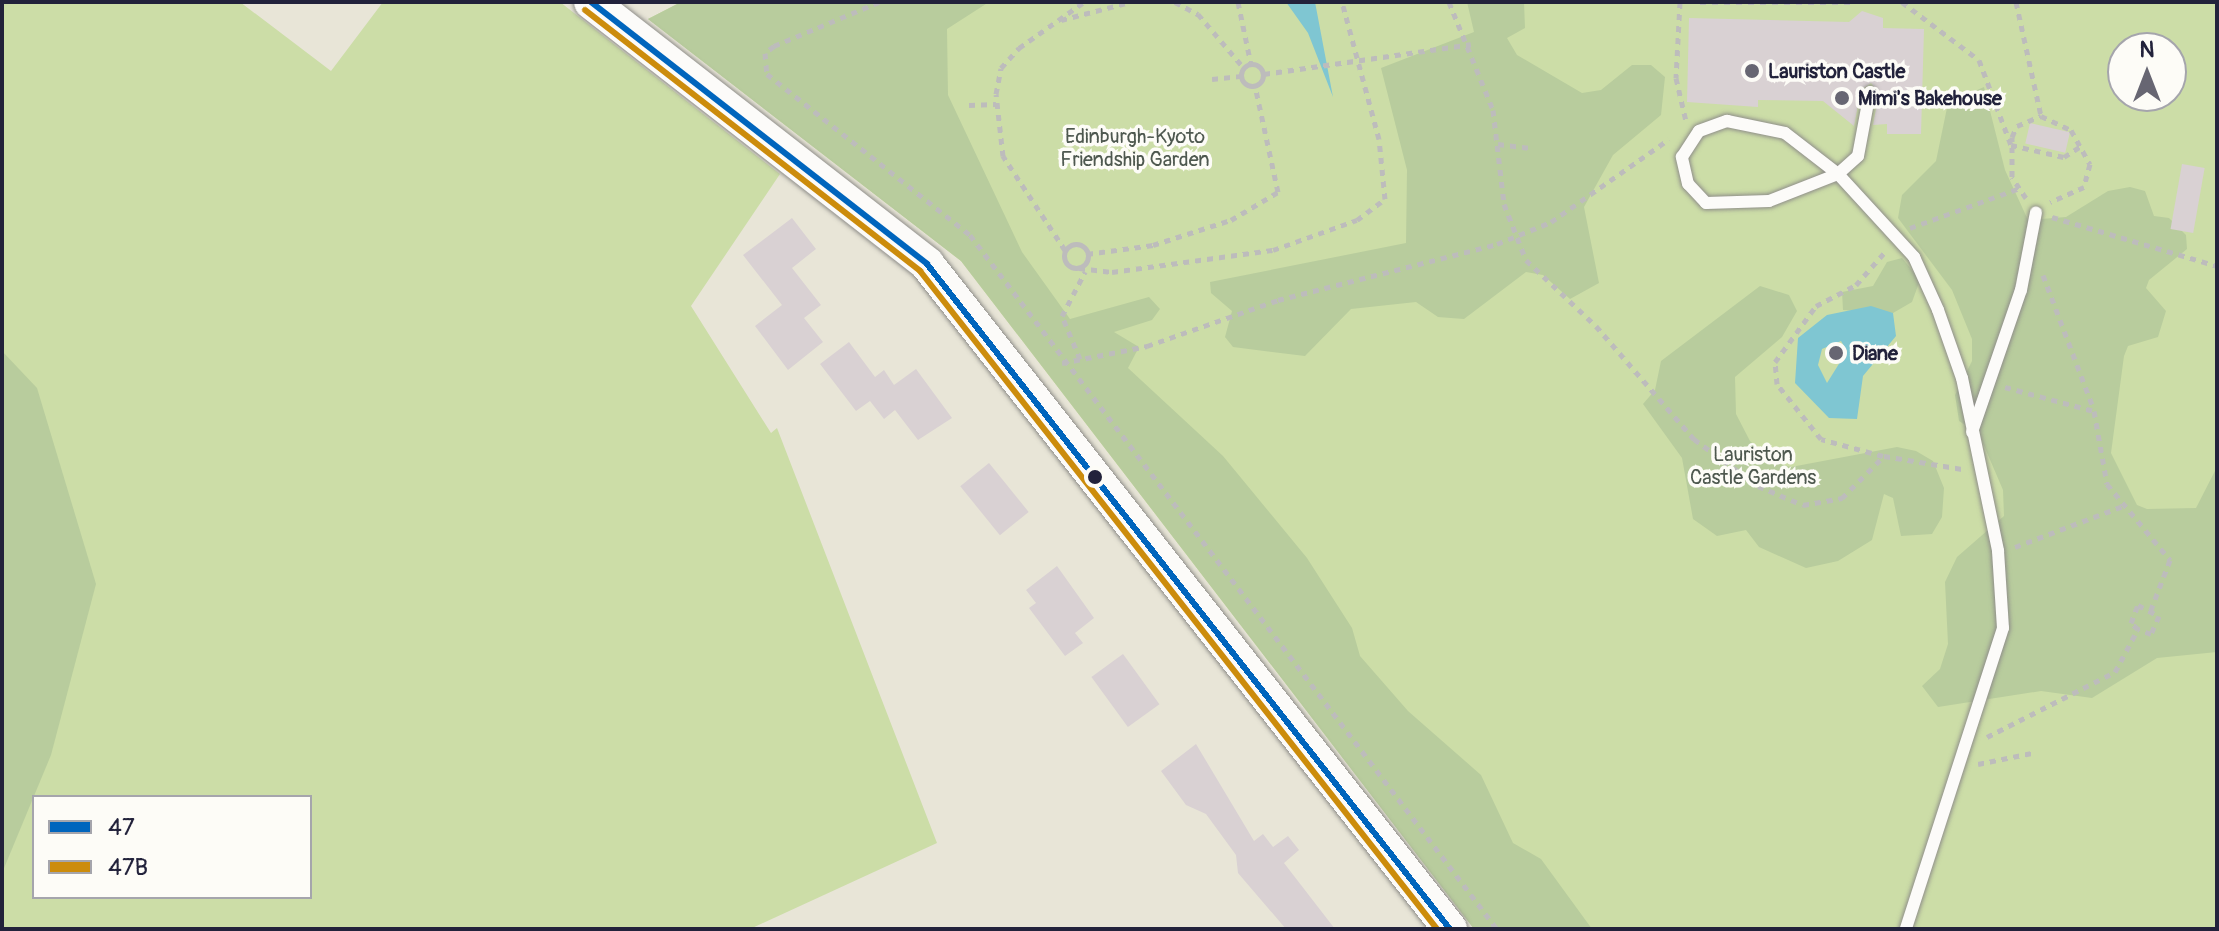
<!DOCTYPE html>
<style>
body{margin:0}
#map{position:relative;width:2219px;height:931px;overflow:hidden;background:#e8e5d7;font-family:Pangolin,sans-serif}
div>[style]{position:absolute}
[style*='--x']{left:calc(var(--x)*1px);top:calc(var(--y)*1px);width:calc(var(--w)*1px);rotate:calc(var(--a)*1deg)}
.green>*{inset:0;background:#ccdda7}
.forest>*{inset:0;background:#b8cc9d}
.water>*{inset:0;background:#7fc6d2}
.building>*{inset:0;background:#d9d1d3;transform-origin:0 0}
.path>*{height:5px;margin-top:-2.5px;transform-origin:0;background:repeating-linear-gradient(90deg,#bdbcbc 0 6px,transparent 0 12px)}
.path>.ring{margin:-2.5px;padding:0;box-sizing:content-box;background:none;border:5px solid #bdbcbc;border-radius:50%}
.roads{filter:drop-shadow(0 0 2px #8f8e8a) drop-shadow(0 0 2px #8f8e8a)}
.lane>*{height:12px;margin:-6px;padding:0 6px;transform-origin:6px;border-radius:6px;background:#fcfbf9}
.secondary>*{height:34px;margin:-17px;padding:0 17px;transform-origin:17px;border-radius:17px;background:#fcfbf9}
.bus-1>*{height:6px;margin:-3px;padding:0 3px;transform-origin:3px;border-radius:3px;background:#0065bd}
.bus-2>*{height:6px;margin:-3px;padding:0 3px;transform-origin:3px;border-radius:3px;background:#cc8c0c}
.dots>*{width:22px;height:22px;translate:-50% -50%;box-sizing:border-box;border:4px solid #fdfcf7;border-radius:50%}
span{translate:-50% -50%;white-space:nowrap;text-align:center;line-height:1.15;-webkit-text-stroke:7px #fdfcf7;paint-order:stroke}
.poi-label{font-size:20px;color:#22223b;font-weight:700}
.left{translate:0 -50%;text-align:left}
.park-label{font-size:20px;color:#4e584f}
.frame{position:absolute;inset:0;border:4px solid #22223b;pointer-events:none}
.legend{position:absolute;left:32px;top:795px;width:280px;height:104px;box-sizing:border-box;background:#fdfcf7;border:2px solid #a5a5ac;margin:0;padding:10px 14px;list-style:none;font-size:24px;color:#22223b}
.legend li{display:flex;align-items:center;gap:16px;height:40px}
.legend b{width:40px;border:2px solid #a5a5ac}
.north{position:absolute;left:2107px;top:32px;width:80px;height:80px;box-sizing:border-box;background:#fdfcf7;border:2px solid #a5a5ac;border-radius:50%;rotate:0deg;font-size:22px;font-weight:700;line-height:32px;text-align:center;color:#22223b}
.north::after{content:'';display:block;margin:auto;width:28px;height:36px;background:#676672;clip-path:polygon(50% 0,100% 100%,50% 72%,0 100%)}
</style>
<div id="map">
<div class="green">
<div style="clip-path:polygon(evenodd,2px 2px,240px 2px,331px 71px,383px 2px,560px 2px,780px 174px,691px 306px,771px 433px,777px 428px,937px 843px,750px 929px,2px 929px,2px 2px,34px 797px,310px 797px,310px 897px,34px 897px,34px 797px)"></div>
<div style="clip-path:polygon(evenodd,681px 2px,2217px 2px,2217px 929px,1474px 929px,961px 261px,648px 19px,681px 2px,2123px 48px,2171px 48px,2171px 96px,2123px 96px,2123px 48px)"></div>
</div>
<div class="forest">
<div style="clip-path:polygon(681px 2px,989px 2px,947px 29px,948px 95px,1022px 252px,1070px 319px,1149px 297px,1160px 309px,1152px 320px,1114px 332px,1139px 347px,1128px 368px,1223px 456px,1307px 558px,1352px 628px,1360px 656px,1408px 711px,1481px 775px,1513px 843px,1541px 859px,1592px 929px,1474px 929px,961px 261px,648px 19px)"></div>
<div style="clip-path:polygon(1467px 2px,1524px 2px,1525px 28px,1507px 38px,1517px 55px,1582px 93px,1601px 90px,1632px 65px,1651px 65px,1665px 77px,1661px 115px,1613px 155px,1584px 207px,1599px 283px,1570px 299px,1543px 275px,1526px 272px,1464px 319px,1438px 317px,1416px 302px,1351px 309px,1305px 356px,1233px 347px,1225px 337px,1232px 311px,1211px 293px,1210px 282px,1406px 243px,1407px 170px,1381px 68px,1474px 32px)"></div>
<div style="clip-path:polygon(1984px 87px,2005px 170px,2028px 220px,2066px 217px,2108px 191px,2130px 187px,2145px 191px,2154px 216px,2169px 218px,2186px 235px,2187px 249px,2149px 280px,2146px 288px,2166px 311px,2158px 337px,2128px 346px,2124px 356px,2111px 453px,2137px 505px,2147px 509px,2196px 508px,2217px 467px,2217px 652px,2157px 658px,2092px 698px,2041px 691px,1938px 707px,1922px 686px,1940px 669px,1948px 644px,1945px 582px,1957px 557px,2004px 516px,2003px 490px,1979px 434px,1959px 421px,1955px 395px,1972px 361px,1972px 339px,1952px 290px,1898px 218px,1902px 195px,1936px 161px,1948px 103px)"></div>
<div style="clip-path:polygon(1902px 258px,1920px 280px,1912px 302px,1893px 313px,1843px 310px,1842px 292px,1873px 286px,1887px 262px)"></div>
<div style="clip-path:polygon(1760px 286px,1789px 295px,1797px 311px,1782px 337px,1735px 377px,1736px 414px,1750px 441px,1772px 462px,1791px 467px,1897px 447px,1916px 451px,1933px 461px,1944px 488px,1942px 517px,1932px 534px,1901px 536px,1893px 498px,1884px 494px,1872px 540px,1838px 561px,1806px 568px,1759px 547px,1746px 530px,1717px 536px,1693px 519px,1682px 458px,1643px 404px,1655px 390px,1661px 361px)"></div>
<div style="clip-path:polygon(2px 351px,37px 388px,96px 584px,51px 755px,2px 873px)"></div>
</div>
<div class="water">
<div style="clip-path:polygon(1286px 2px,1315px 2px,1333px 97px,1308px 33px)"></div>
<div style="clip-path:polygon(evenodd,1871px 306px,1893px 313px,1896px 336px,1863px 376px,1857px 419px,1829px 418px,1795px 383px,1798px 338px,1827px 315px,1871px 306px,1841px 341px,1847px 351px,1827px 383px,1818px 365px,1822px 349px,1841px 341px)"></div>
</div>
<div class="building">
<div style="clip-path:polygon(1862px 11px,1883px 18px,1883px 28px,1924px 29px,1921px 134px,1887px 134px,1887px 124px,1873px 125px,1879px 93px,1871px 83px,1861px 90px,1854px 126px,1823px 101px,1758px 100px,1758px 107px,1687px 102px,1689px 18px,1849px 22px)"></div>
<div style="left:2030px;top:123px;width:41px;height:21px;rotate:13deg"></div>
<div style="left:2182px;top:164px;width:23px;height:66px;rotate:10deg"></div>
<div style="clip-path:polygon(792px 218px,816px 249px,792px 268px,821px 305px,804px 318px,823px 342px,788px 370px,755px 326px,782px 305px,743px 255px)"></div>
<div style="clip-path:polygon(849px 342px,875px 377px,884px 370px,894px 385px,916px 369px,952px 418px,918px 440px,895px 410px,884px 419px,870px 401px,856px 411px,820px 364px)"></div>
<div style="left:989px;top:463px;width:63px;height:37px;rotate:51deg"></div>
<div style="clip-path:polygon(1057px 566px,1094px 618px,1075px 633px,1083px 643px,1065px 656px,1029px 608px,1036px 603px,1026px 590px)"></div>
<div style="left:1123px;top:654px;width:62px;height:39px;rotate:54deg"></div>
<div style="clip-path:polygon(1196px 744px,1254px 841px,1263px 834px,1273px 847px,1288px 836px,1299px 850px,1284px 863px,1335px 929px,1286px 929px,1238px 873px,1236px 855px,1206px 814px,1186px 805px,1161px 771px)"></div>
</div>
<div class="path">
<div style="--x:879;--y:2;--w:114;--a:157.3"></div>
<div style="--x:774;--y:46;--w:11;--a:142"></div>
<div style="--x:765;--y:53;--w:21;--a:85"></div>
<div style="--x:767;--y:74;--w:259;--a:38.4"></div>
<div style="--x:970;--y:235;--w:871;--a:52.79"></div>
<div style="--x:1175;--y:2;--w:26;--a:28"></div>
<div style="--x:1198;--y:14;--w:71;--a:49.6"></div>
<div style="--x:1238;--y:2;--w:63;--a:78.2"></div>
<div style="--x:1449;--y:2;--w:117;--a:67.8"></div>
<div style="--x:1493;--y:110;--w:95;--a:83.3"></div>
<div style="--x:1504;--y:204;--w:60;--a:68.6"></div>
<div style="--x:1526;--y:260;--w:96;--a:43.3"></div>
<div style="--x:1596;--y:326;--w:150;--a:49.1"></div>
<div style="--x:1694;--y:439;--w:79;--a:36.3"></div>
<div style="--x:1758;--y:486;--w:49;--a:22.9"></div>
<div style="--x:1803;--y:505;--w:40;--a:-10"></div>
<div style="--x:1842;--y:498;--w:59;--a:-45"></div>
<div style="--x:1884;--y:456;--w:79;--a:9.5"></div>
<div style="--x:1680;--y:2;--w:76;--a:93"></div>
<div style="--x:1676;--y:78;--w:44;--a:76.9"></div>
<div style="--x:1700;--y:2;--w:150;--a:0"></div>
<div style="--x:1902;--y:2;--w:96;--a:37"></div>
<div style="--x:1979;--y:60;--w:91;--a:69.4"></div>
<div style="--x:2011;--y:145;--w:54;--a:12.8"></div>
<div style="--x:2064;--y:157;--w:20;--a:-33"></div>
<div style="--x:2016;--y:2;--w:117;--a:77.6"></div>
<div style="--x:1061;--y:20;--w:71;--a:-14.6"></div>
<div class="ring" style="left:1241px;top:64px;width:17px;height:17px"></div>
<div style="--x:1264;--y:74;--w:209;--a:-8.2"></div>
<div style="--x:1212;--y:79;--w:30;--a:-6"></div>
<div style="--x:969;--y:105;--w:27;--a:-2"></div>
<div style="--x:1498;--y:144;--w:33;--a:7"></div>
<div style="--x:2026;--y:198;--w:25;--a:-124"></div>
<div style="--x:2012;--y:177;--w:40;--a:-90"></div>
<div style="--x:2012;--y:137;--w:12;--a:-66"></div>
<div style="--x:2017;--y:126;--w:26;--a:-23"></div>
<div style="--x:2041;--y:116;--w:33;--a:25"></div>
<div style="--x:2071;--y:130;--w:39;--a:61"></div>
<div style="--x:2090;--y:164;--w:24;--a:105"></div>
<div style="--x:2084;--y:187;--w:37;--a:156"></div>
<div style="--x:2052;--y:217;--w:172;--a:16.5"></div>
<div style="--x:1910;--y:228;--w:117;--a:-20"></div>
<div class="ring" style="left:1064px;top:244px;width:19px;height:19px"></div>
<div style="--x:1065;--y:250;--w:113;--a:-123.4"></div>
<div style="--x:1003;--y:156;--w:62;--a:-96.4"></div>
<div style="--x:996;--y:94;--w:26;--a:-79"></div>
<div style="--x:1001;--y:68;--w:27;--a:-48"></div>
<div style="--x:1019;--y:48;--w:80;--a:-35.3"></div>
<div style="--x:1087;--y:254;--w:67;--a:-7.8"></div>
<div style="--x:1153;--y:245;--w:82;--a:-17.8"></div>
<div style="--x:1231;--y:220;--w:55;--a:-30.8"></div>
<div style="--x:1278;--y:192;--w:108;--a:-102.2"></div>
<div style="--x:1079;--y:268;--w:33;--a:7"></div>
<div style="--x:1112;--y:272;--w:162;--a:-7.8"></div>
<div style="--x:1273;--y:250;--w:89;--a:-19.7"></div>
<div style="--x:1357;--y:220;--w:35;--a:-37"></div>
<div style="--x:1385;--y:199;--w:60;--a:-95.7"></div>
<div style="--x:1379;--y:139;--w:142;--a:-105.1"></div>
<div style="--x:2043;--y:275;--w:144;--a:69.3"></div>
<div style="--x:1080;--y:359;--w:47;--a:-112.7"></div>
<div style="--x:1062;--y:316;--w:50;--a:-62.4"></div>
<div style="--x:1062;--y:363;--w:87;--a:-11.3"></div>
<div style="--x:1147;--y:346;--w:139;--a:-19.3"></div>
<div style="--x:1278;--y:300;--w:226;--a:-14.3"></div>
<div style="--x:1497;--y:244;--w:58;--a:-22.2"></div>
<div style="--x:1551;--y:222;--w:144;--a:-35.1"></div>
<div style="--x:2005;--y:387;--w:92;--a:15.1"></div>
<div style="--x:2094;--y:411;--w:74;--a:79.9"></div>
<div style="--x:2107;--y:484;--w:99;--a:50.3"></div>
<div style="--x:2170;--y:560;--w:56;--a:111"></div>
<div style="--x:1883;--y:456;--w:64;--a:-164.7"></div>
<div style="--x:1821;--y:439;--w:70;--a:-128.7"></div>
<div style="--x:1777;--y:384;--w:22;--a:-95"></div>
<div style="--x:1775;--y:362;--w:69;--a:-53.8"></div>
<div style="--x:1816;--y:306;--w:45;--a:-27.7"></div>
<div style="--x:1856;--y:285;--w:43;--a:-48.8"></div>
<div style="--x:2015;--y:547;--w:116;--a:-20.8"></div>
<div style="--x:1987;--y:737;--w:144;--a:-26.9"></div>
<div style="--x:2115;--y:672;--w:49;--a:-61.9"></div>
<div style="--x:2138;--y:629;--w:9;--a:-139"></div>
<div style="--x:2131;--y:623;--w:19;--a:-69"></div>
<div style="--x:2138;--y:605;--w:24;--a:28"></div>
<div style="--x:2159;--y:616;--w:20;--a:114"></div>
<div style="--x:2151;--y:634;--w:14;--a:-159"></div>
<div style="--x:1978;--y:764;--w:55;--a:-11.5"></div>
</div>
<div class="roads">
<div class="lane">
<div style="--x:1870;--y:92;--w:65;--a:100.6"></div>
<div style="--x:1858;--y:156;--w:27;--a:138"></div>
<div style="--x:1838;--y:174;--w:113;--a:47.5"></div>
<div style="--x:1914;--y:257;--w:58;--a:65.6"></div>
<div style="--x:1938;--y:310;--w:72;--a:70.6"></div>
<div style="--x:1962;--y:378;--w:177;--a:78.2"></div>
<div style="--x:1998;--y:551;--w:77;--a:86.3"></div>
<div style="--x:2003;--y:628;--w:316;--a:107.9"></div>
<div style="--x:1727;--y:121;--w:59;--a:11.7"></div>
<div style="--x:1785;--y:133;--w:67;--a:37.7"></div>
<div style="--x:1838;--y:174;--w:74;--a:158.6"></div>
<div style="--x:1769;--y:201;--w:63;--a:178.2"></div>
<div style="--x:1706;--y:203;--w:26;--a:-133"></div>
<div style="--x:1688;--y:184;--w:28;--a:-103"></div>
<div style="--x:1682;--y:157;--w:31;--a:-57"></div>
<div style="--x:1699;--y:131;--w:30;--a:-20"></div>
<div style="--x:1972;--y:432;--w:150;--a:-71"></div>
<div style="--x:2021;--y:290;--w:79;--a:-79.1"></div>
</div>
<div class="secondary">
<div style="--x:591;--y:2;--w:426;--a:37.9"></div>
<div style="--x:927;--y:264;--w:846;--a:51.82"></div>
</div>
</div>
<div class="bus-1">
<div style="--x:591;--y:2;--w:426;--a:37.9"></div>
<div style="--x:927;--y:264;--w:846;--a:51.82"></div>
</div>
<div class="bus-2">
<div style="--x:585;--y:10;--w:425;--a:37.9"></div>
<div style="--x:920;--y:271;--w:837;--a:51.84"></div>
</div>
<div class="dots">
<div style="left:1752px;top:71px;background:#676672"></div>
<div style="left:1842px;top:98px;background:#676672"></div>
<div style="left:1836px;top:353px;background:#676672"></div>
<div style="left:1095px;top:477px;background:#22223b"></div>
</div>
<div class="poi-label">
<span class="left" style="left:1768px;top:71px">Lauriston Castle</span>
<span class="left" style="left:1858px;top:98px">Mimi's Bakehouse</span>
<span class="left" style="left:1852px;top:353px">Diane</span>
</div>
<div class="park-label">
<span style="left:1135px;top:148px">Edinburgh-Kyoto<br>Friendship Garden</span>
<span style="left:1753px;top:466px">Lauriston<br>Castle Gardens</span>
</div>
<div class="frame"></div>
<ul class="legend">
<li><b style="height:10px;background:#0065bd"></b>47</li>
<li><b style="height:10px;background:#cc8c0c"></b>47B</li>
</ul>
<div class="north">N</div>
</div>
